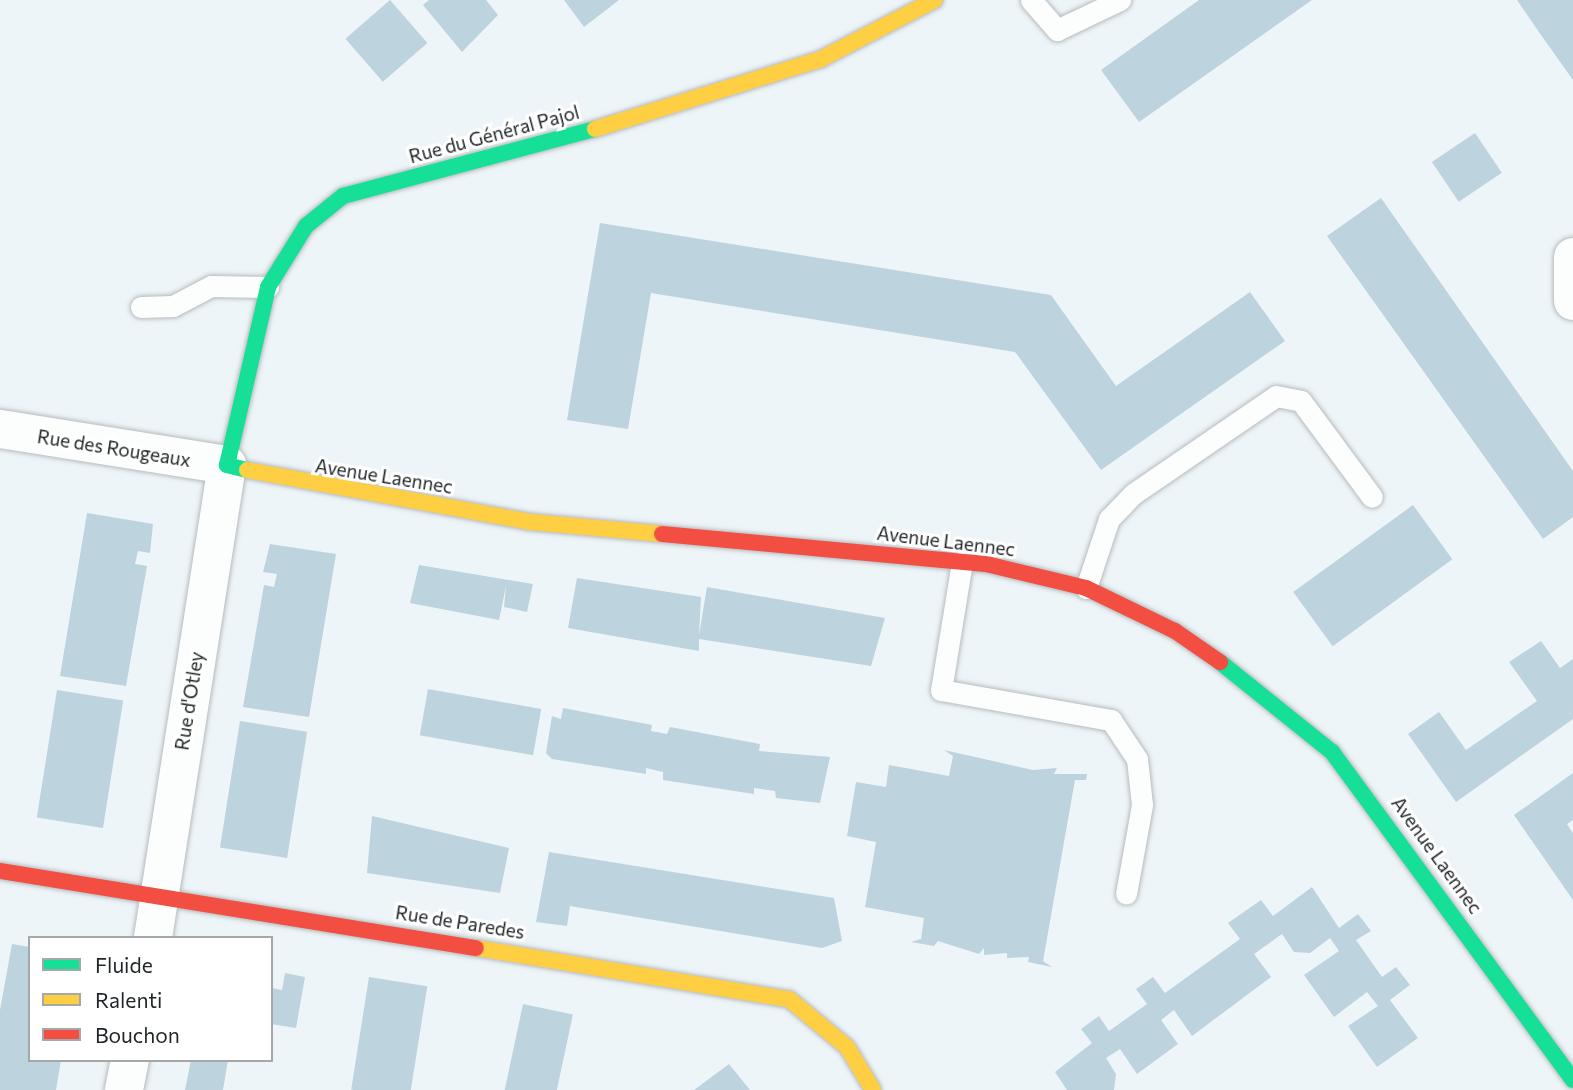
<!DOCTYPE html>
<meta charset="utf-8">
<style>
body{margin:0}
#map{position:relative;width:1573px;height:1090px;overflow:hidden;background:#eef5f8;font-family:Commissioner,sans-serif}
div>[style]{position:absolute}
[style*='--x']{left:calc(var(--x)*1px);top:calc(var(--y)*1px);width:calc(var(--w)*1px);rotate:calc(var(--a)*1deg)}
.building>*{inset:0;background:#bdd3de;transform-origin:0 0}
.roads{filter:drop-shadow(0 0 2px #b6bbbe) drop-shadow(0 0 2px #b6bbbe)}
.lane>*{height:21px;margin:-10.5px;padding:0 10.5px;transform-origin:10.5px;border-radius:10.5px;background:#fcfefe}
.street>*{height:38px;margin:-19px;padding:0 19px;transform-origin:19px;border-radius:19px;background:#fcfefe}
.fast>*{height:16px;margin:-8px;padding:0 8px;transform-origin:8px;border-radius:8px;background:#16e098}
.slow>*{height:16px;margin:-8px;padding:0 8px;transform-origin:8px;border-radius:8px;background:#ffcf43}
.jam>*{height:16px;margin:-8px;padding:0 8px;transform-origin:8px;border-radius:8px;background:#f24e42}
span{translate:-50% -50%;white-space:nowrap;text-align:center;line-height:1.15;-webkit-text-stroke:6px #fff;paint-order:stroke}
.street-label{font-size:19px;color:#1f2426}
.legend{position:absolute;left:28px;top:936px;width:245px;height:126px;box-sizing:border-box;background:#fff;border:2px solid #a5a7a8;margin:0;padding:9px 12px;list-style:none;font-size:21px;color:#1f2426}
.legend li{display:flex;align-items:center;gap:14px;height:35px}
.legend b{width:35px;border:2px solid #a5a7a8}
</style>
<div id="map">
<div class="building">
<div style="left:390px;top:0;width:57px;height:59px;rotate:49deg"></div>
<div style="clip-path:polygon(429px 0,486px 0,498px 15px,462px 52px,423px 5px)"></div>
<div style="clip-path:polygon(564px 0,619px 0,584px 27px)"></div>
<div style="clip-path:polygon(1199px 0,1312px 0,1139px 122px,1101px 70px)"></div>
<div style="clip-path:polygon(1517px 0,1573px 0,1573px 80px,1541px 35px)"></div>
<div style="left:1475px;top:133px;width:48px;height:52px;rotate:56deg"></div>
<div style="clip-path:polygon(1381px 198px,1573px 471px,1573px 517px,1543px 539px,1327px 236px)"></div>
<div style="clip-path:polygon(600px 223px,1051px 295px,1116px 386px,1250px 292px,1285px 341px,1101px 470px,1015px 352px,651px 293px,628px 429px,567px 420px)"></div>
<div style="left:1413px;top:505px;width:67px;height:148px;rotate:54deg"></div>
<div style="clip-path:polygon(87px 513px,153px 524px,150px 553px,138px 551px,135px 564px,147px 566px,126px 686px,60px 676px)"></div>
<div style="clip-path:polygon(270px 544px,336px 554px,309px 717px,243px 707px,264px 585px,274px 587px,277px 574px,263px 572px)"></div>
<div style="clip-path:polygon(419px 565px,533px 584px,527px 612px,504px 607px,506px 586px,499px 620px,410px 603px)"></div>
<div style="clip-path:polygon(577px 578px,701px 597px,699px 635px,707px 587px,885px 618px,871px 666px,699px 639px,699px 651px,568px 628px)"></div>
<div style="clip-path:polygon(1541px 641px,1560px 668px,1573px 659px,1573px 719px,1456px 802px,1408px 734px,1439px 712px,1466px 750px,1537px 701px,1509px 662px)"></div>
<div style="left:428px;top:689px;width:115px;height:47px;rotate:10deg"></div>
<div style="left:57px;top:690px;width:67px;height:129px;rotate:9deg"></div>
<div style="clip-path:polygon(563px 708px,652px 725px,651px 731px,667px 734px,670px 727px,760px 744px,759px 751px,830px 757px,820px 803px,776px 798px,775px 791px,754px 788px,754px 794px,663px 780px,663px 772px,646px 768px,646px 774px,552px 759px,546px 753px,552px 716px,561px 719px)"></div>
<div style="left:240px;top:721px;width:68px;height:128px;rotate:9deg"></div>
<div style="clip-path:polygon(944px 750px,1033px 770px,1057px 768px,1054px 774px,1087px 774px,1086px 780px,1075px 780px,1043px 961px,1052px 967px,1028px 962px,1029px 957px,1007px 958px,1007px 953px,984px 955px,984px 948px,979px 954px,938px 941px,934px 946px,911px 942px,921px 939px,924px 918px,865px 907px,876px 842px,847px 836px,856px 782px,886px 787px,889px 765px,949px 776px,953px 756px)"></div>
<div style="clip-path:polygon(1573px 773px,1573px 820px,1567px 824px,1573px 833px,1573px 900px,1514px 815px)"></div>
<div style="clip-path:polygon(372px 816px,509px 848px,500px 893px,367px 873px)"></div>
<div style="clip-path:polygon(549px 852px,834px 898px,842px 941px,822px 948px,570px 906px,567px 926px,536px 922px)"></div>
<div style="clip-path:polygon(1312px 887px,1339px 928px,1358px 914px,1371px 931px,1356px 940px,1382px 977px,1396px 967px,1410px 985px,1390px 1000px,1418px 1038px,1377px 1067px,1348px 1026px,1378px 1006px,1367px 992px,1334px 1017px,1304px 975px,1339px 951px,1330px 938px,1310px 953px,1294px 952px,1282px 934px,1254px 954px,1271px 977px,1192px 1036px,1174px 1010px,1161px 1020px,1178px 1044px,1137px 1074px,1120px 1049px,1106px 1058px,1116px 1074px,1114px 1090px,1067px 1090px,1055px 1072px,1092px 1043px,1081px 1029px,1099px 1016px,1109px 1031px,1147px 1004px,1136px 989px,1153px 977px,1165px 993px,1240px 939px,1228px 923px,1261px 900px,1273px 916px)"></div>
<div style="clip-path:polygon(12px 944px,30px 947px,30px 1060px,61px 1060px,56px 1090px,0 1090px,0 1010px)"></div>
<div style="clip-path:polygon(285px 973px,305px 977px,296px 1028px,271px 1024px,271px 988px,282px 990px)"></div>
<div style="left:369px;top:977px;width:59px;height:114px;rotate:9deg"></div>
<div style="left:523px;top:1004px;width:51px;height:88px;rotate:12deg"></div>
<div style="clip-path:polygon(191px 1060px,228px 1060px,223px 1090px,185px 1090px)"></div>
<div style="clip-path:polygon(729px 1064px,750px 1090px,694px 1090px)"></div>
</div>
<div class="roads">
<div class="lane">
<div style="--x:1031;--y:0;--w:40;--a:49"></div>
<div style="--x:1057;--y:30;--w:70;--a:-25.5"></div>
<div style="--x:141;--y:307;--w:32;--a:-2"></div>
<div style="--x:173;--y:306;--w:43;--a:-27.8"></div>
<div style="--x:211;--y:286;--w:57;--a:1"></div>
<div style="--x:962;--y:562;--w:130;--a:99.3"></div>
<div style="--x:941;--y:690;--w:173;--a:10"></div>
<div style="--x:1111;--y:720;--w:47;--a:56.3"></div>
<div style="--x:1137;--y:759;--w:46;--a:83.8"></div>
<div style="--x:1142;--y:805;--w:90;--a:100.2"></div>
<div style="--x:1086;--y:588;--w:73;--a:-71.6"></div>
<div style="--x:1109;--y:519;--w:35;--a:-46"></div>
<div style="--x:1133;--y:494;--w:173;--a:-34.4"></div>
<div style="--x:1276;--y:396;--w:25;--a:11"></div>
<div style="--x:1301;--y:401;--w:119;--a:53.5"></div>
</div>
<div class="street">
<div style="--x:1573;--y:257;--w:44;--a:90"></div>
<div style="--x:0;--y:429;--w:230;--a:9"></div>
<div style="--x:227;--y:465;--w:479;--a:98.9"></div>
<div style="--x:124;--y:1090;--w:31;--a:-79"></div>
</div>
<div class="fast">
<div style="--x:247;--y:470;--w:21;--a:-166"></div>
<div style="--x:227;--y:465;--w:183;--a:-77"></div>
<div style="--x:268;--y:287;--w:72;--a:-58.1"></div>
<div style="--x:306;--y:226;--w:48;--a:-39"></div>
<div style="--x:343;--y:196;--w:261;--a:-14.9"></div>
<div style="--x:1220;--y:662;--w:144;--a:38.8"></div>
<div style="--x:1332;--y:752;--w:407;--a:53.7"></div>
</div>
<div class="slow">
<div style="--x:595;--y:129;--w:237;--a:-17.2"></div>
<div style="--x:821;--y:59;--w:128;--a:-27.4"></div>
<div style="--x:247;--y:470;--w:289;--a:10.4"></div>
<div style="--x:531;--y:522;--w:132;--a:5.2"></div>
<div style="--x:476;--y:948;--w:317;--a:9.3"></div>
<div style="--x:789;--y:999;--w:75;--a:39.6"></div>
<div style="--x:847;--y:1047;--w:50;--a:58.8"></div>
</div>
<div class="jam">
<div style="--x:662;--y:534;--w:325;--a:5.3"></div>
<div style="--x:986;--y:564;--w:103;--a:13.5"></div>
<div style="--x:1086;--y:588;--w:99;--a:25.8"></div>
<div style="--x:1175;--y:631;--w:55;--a:34.6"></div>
<div style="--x:0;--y:871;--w:482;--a:9.2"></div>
</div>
</div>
<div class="street-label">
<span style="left:494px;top:134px;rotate:-15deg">Rue du Général Pajol</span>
<span style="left:114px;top:448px;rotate:9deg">Rue des Rougeaux</span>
<span style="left:384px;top:476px;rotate:9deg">Avenue Laennec</span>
<span style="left:946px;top:541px;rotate:7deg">Avenue Laennec</span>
<span style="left:189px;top:701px;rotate:-81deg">Rue d'Otley</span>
<span style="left:1437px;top:855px;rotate:54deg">Avenue Laennec</span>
<span style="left:460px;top:922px;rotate:9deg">Rue de Paredes</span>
</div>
<ul class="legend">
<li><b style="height:9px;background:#16e098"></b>Fluide</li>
<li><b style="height:9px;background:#ffcf43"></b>Ralenti</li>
<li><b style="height:9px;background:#f24e42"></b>Bouchon</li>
</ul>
</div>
